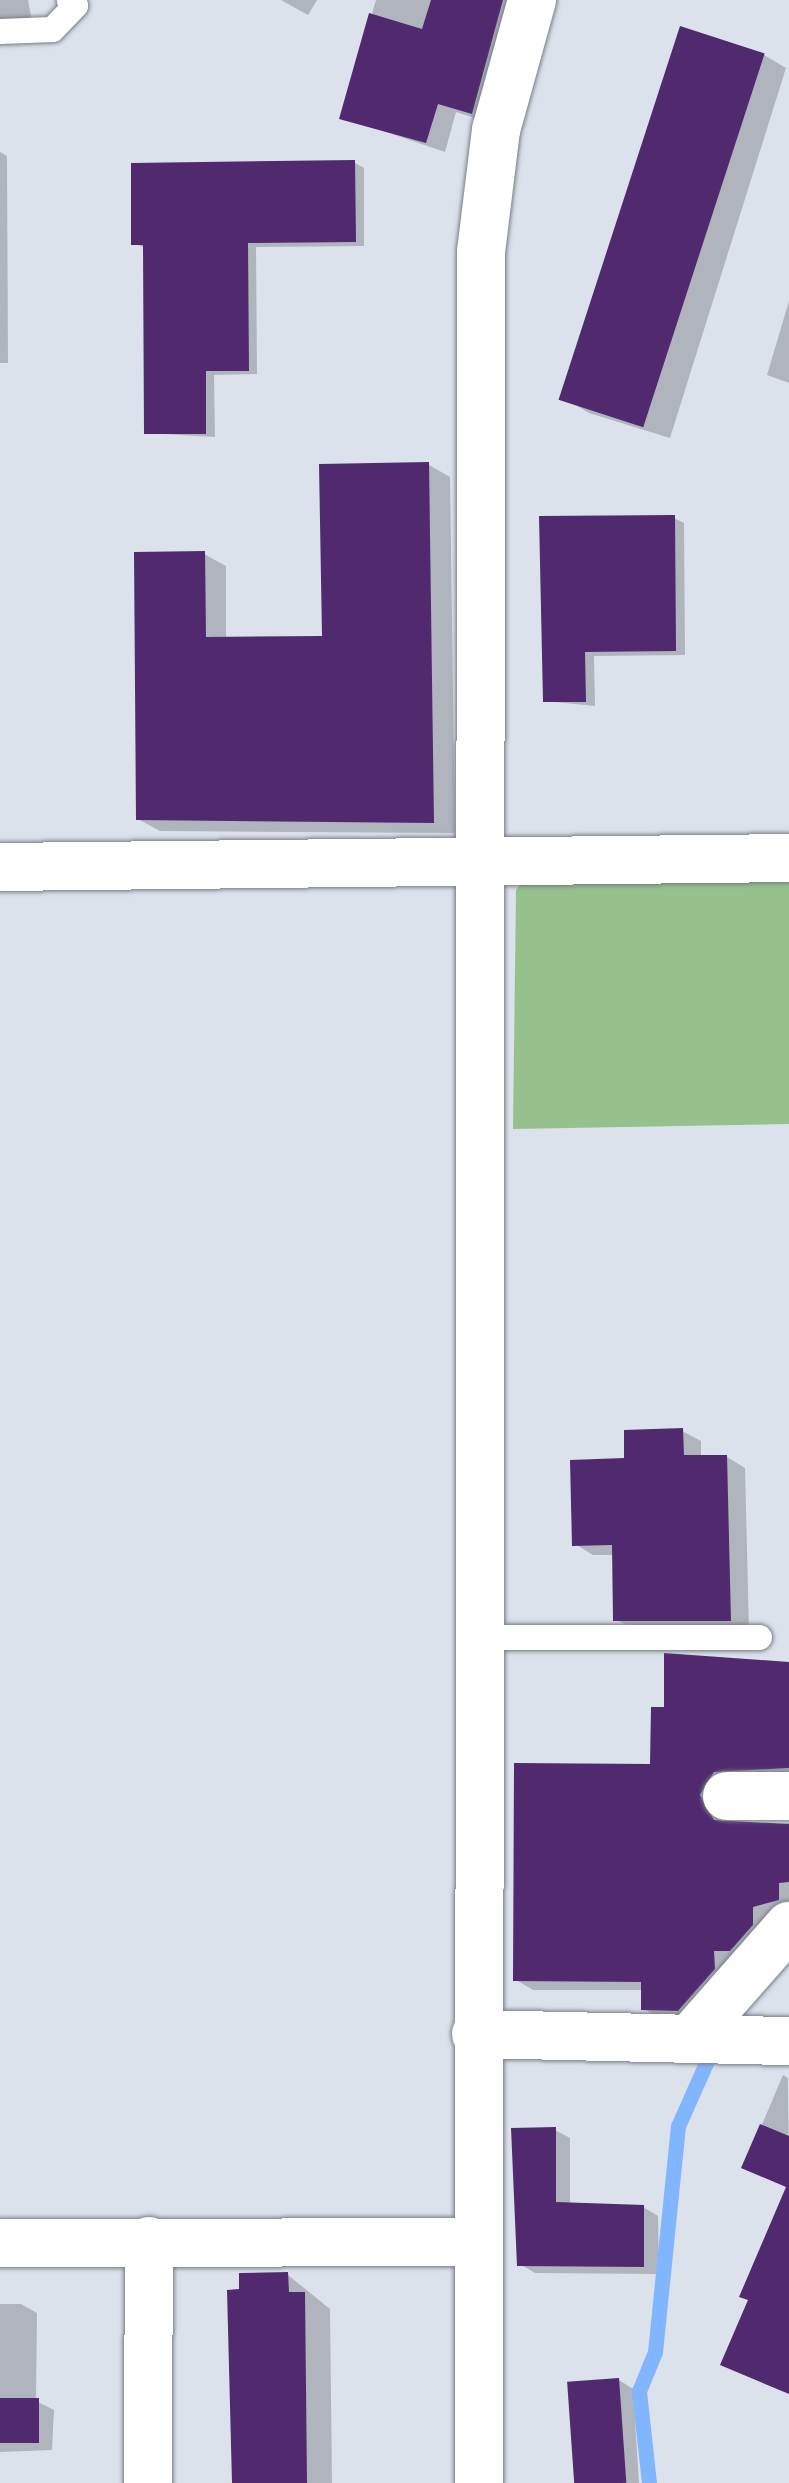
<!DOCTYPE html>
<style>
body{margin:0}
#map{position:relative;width:789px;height:2483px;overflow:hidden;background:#dce2eb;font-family:"IBM Plex Sans",sans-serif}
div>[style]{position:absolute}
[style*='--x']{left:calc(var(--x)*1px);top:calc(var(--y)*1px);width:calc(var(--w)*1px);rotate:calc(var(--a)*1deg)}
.green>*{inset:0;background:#97c18c}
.shadow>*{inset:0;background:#0003}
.stream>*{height:15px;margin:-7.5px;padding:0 7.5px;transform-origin:7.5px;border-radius:7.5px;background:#81b6ff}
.building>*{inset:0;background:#50296f;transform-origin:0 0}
.roads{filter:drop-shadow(0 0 2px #787e86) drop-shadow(0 0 2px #787e86)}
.lane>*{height:25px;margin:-12.5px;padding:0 12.5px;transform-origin:12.5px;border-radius:12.5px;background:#fff}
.street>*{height:48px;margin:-24px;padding:0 24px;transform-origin:24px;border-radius:24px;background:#fff}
span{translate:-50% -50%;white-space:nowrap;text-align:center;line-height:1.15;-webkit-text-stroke:10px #e9f0f8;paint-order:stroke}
</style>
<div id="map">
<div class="green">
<div style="clip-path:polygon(526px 876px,789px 876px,789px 1124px,513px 1129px,516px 890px)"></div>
</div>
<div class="shadow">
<div style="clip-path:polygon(0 0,28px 0,32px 21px,0 27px)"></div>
<div style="clip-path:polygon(281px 0,317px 0,308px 15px)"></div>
<div style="clip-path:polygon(376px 0,526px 0,491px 123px,456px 112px,445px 152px,342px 117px)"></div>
<div style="clip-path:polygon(764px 55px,786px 68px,670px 438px,589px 413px,567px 400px)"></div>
<div style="clip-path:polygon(0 152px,7px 156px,8px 363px,0 363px)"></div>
<div style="clip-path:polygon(355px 163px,364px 168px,364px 246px,256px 247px,257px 374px,214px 375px,215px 437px,146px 433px,145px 248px,134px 243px)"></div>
<div style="clip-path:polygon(789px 301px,789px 383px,767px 375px)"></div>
<div style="clip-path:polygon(429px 465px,450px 477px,455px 833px,160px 831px,138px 819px,204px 554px,226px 566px,226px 640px,324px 638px)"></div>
<div style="clip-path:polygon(674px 518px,684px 523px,685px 655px,594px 656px,595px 706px,545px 701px)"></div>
<div style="clip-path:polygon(682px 1431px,701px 1441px,701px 1458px,727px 1457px,745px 1468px,749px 1630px,634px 1630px,616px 1619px,615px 1555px,593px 1555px,575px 1544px,627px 1461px)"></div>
<div style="clip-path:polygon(667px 1656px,789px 1665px,789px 1781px,719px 1793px,719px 1821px,727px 1826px,789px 1823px,789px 1911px,695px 2019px,661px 2019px,644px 2009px,643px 1990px,533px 1990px,516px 1980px,652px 1766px,666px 1709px)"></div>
<div style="clip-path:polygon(783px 2075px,788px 2078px,789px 2187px,744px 2167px)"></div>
<div style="clip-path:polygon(555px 2130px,570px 2138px,570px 2205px,643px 2207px,658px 2216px,659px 2274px,535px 2273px,520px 2264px)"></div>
<div style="clip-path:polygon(288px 2275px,330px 2309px,332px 2483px,234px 2483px)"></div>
<div style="clip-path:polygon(0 2304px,21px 2304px,37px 2313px,36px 2401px,54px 2410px,52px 2450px,0 2452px)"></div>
<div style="clip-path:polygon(619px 2380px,633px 2389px,639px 2483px,576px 2483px)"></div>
</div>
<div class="stream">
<div style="--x:649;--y:2483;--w:93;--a:-96.2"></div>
<div style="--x:639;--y:2391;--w:42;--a:-67.7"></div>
<div style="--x:655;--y:2352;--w:227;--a:-84.2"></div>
<div style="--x:678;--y:2126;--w:81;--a:-66"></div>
</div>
<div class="building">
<div style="clip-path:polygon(431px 0,503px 0,472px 114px,438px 104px,426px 143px,339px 119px,369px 13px,422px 29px)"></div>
<div style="left:680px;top:26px;width:89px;height:393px;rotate:18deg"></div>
<div style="clip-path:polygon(355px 160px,356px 242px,248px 243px,249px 371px,206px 371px,206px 434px,144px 434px,143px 245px,131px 245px,131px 163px)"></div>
<div style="clip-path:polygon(429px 462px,434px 823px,136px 820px,134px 552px,205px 551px,206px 637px,322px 636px,319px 464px)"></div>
<div style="clip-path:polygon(675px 515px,676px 651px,585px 652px,586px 702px,543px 702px,539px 516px)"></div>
<div style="clip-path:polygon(683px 1428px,684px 1455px,727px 1455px,731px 1621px,613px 1621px,612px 1545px,572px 1546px,570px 1460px,624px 1458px,624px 1430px)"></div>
<div style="clip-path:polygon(664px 1653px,789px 1662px,789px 1768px,714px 1772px,700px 1795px,714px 1820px,789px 1824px,789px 1882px,779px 1883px,779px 1900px,753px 1907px,753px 1925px,730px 1951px,714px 1951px,715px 1969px,678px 2011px,641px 2010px,641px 1982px,513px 1981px,514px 1763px,650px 1764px,651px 1707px,664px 1707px)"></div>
<div style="clip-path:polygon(760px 2124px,789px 2136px,789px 2394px,720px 2365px,748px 2300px,739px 2297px,786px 2187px,741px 2168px)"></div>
<div style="clip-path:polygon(556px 2127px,556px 2202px,644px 2205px,644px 2267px,517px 2266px,511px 2128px)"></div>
<div style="clip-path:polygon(288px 2272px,289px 2292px,305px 2292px,307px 2483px,232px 2483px,227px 2290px,239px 2289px,239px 2273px)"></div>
<div style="left:619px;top:2378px;width:105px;height:52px;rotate:86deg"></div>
<div style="left:0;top:2398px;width:39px;height:45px"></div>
</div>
<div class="roads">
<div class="lane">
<div style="--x:0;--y:31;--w:52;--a:-2.2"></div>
<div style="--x:52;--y:29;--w:33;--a:-46"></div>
<div style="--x:75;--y:5;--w:8;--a:-140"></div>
<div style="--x:479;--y:1637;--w:280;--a:0"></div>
</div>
<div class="street">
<div style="--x:0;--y:867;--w:789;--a:-0.65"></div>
<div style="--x:727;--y:1796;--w:62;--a:0"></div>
<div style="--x:476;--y:2034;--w:313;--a:1.3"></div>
<div style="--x:694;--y:2034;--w:144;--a:-48.7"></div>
<div style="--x:0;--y:2243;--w:477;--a:-0.1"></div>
<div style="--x:148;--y:2483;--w:242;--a:-89.8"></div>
<div style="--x:479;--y:2483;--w:2231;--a:-89.95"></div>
<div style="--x:481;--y:252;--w:123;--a:-83"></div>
<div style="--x:496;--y:130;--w:135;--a:-74.5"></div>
</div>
</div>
</div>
